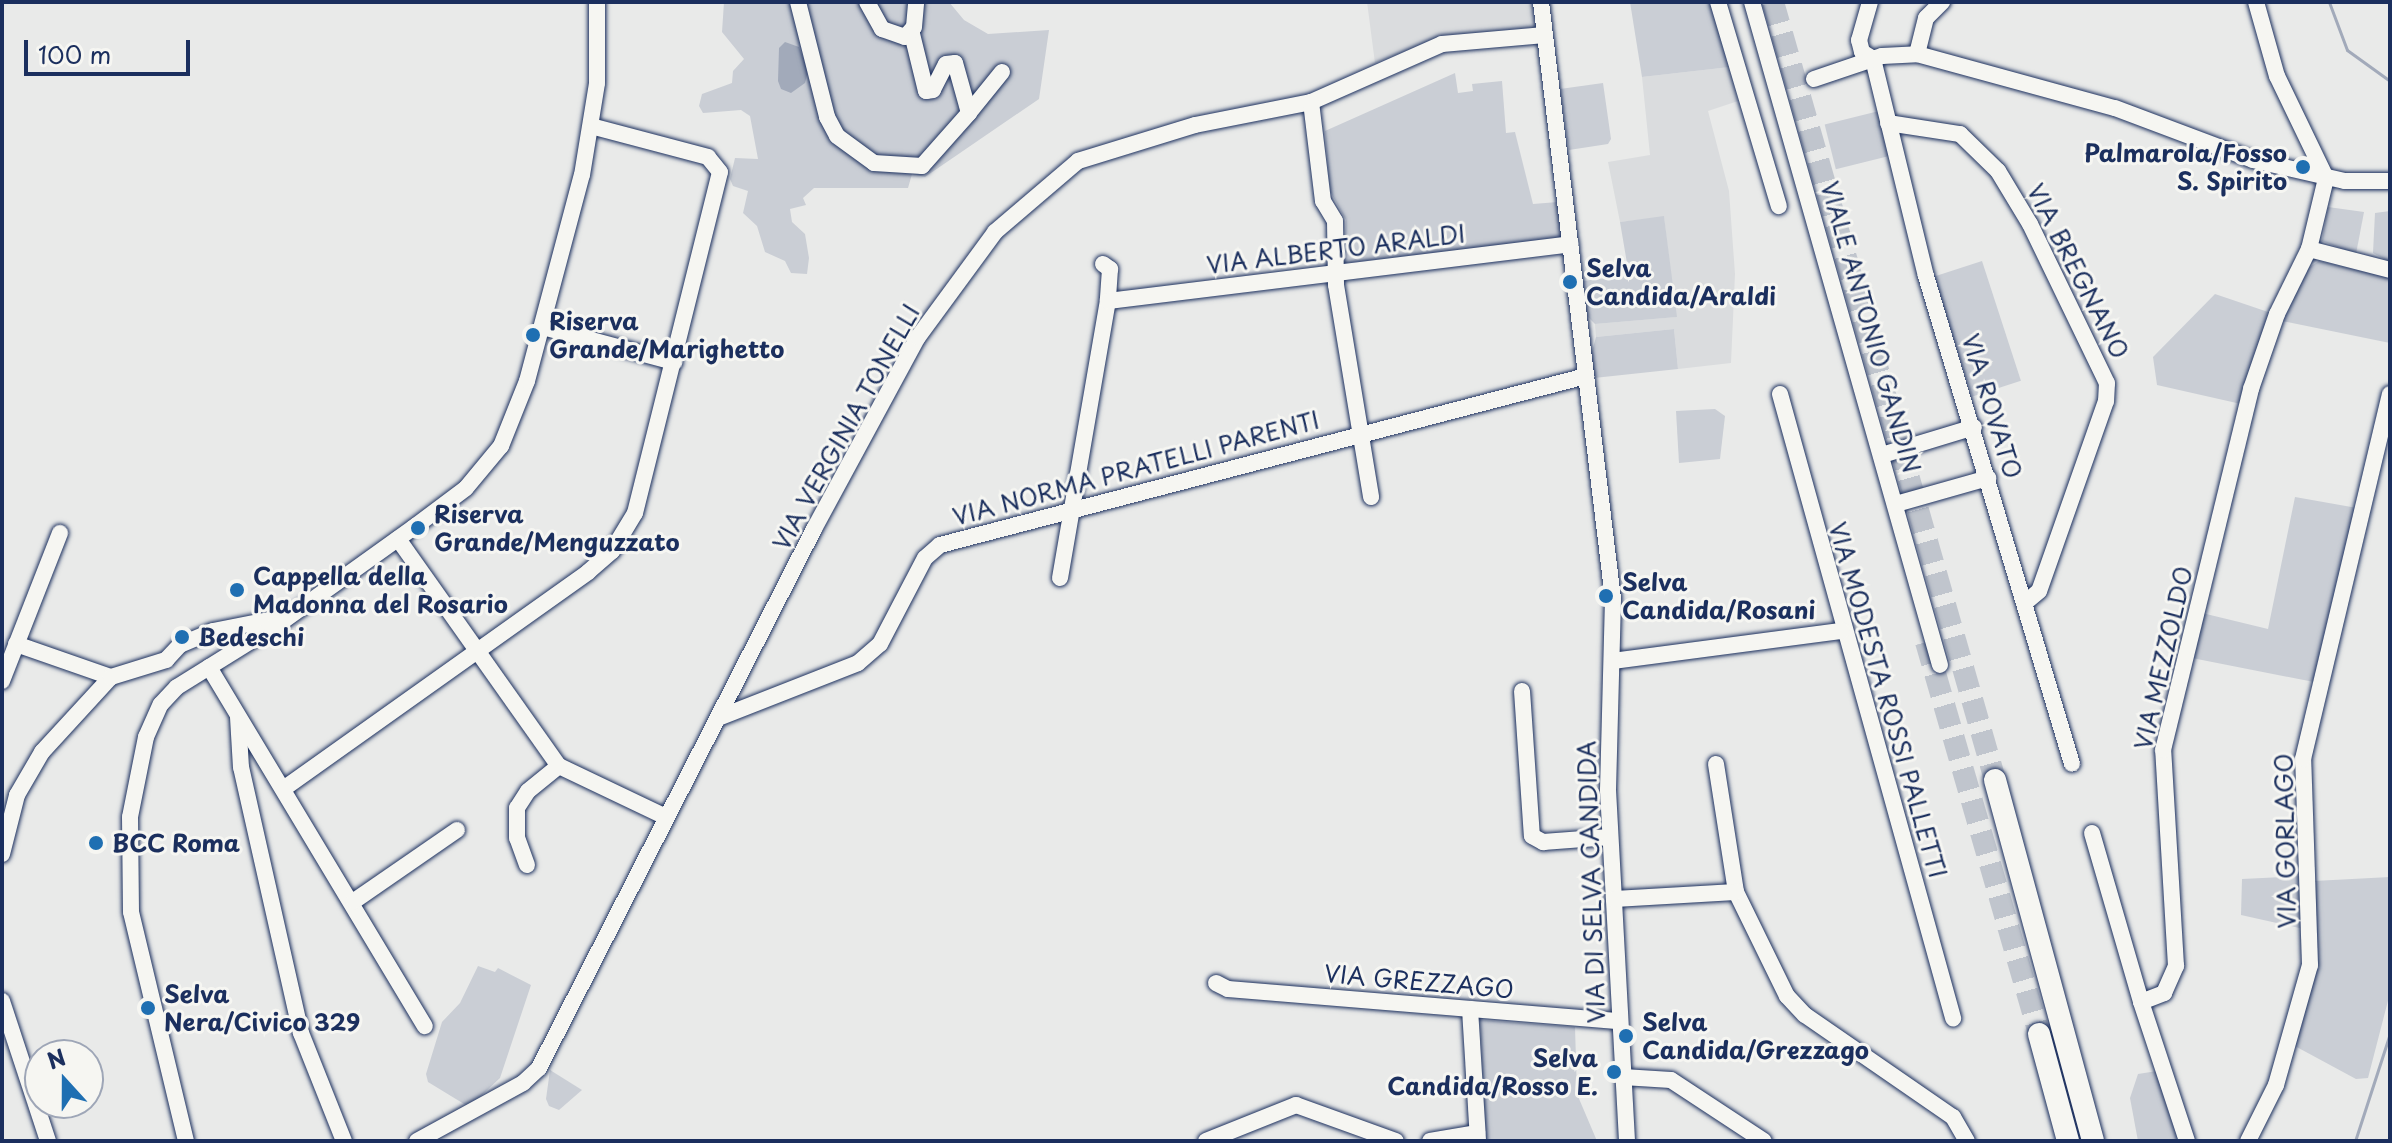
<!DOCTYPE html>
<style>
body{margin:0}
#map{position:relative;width:2392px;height:1143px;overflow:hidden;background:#e9eae9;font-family:"Playpen Sans",sans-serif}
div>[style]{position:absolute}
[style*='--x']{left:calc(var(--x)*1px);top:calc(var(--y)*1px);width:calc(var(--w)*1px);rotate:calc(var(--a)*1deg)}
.built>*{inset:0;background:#dadcde}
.green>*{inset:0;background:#caced5;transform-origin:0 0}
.water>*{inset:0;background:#a2aaba}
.stream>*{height:3px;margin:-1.5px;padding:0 1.5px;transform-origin:1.5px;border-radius:1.5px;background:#a2aaba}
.highway-tunnel>*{height:22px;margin-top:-11px;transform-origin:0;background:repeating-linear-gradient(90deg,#c0c5cd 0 22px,transparent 0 33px)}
.roads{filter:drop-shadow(0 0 2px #1b2f5e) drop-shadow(0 0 2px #1b2f5e)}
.minor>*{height:16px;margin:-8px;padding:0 8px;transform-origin:8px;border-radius:8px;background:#f6f6f2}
.highway>*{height:22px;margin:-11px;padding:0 11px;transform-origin:11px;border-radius:11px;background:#f6f6f2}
.dots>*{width:22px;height:22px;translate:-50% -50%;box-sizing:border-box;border:4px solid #f6f6f2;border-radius:50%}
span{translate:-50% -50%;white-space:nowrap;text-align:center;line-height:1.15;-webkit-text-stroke:6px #f6f6f2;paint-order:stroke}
.poi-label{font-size:24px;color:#1b2f5e;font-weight:700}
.right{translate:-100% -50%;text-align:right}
.left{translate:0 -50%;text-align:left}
.street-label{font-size:24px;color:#1b2f5e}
.frame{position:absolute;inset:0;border:4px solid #1b2f5e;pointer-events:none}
.north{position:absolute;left:24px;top:1039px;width:80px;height:80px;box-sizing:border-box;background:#f6f6f2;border:2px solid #9ea6b7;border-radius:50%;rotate:339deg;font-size:22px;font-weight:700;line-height:32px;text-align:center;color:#1b2f5e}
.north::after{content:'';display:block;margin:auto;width:28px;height:36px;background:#1f6fb2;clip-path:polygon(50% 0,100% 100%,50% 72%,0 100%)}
.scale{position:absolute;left:24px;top:40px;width:166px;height:36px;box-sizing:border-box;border:4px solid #1b2f5e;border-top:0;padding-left:10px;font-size:24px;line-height:28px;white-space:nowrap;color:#1b2f5e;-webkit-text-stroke:6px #f6f6f2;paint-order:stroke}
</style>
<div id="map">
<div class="built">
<div style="clip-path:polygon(1367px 2px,1533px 2px,1538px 30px,1446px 35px,1375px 63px)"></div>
<div style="clip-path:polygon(1730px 67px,1738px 101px,1708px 111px,1729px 191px,1735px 274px,1731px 363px,1678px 369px,1674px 329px,1596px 337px,1595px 324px,1676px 317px,1664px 217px,1620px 222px,1608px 162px,1650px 155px,1642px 77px)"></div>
</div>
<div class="green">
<div style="clip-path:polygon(724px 2px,949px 2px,964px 20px,988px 34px,1049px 30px,1039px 99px,925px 177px,912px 174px,908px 188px,814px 188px,803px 198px,806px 205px,790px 209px,792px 222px,805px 234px,809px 258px,807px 274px,791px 273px,785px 261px,765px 252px,757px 226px,743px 213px,748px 191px,733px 186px,730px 179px,735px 158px,758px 159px,750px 116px,741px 110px,703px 113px,699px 106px,702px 94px,732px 83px,733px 71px,744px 59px,722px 32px)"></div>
<div style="clip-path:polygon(1630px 2px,1710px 2px,1730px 67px,1642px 77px)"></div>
<div style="clip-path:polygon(1455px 73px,1458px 93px,1473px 91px,1472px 84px,1502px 81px,1506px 133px,1515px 132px,1533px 204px,1558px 202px,1563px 239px,1344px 263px,1346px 220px,1330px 191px,1325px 131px)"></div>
<div style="clip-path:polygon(1603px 83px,1611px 139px,1608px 144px,1569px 150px,1560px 89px)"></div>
<div style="left:1879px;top:111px;width:46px;height:56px;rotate:76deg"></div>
<div style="clip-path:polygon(2328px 207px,2364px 212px,2356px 254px,2322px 241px)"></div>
<div style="clip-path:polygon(2390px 211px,2390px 262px,2373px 253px,2375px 213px)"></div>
<div style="clip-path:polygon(1664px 216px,1677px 317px,1595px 324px,1587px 316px,1583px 281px,1629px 275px,1620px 222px)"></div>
<div style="left:1982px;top:261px;width:126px;height:51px;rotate:72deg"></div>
<div style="clip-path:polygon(2319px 261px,2390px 278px,2390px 343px,2282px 321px,2305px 270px)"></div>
<div style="clip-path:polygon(2215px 294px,2271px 313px,2241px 404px,2157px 385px,2153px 357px)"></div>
<div style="clip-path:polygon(1674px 329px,1678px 369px,1594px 378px,1590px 359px,1596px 337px)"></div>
<div style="clip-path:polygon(1715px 409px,1725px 416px,1720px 459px,1679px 463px,1676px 411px)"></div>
<div style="clip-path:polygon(2295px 497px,2357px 508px,2314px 682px,2192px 658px,2202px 613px,2268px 629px)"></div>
<div style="clip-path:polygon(2302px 876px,2304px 929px,2241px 915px,2242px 879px)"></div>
<div style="clip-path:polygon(2390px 877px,2390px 993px,2368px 1078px,2356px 1079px,2293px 1045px,2318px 963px,2314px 881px)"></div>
<div style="clip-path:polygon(478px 966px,495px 972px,498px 968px,531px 985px,500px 1078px,469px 1107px,428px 1082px,426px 1074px,442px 1022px,460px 1003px)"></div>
<div style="clip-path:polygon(1480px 1020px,1575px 1027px,1577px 1094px,1597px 1141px,1486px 1141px)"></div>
<div style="clip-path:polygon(550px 1070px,582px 1090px,559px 1110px,549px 1106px,546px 1099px)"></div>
<div style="clip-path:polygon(2157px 1071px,2179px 1141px,2138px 1141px,2130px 1098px,2138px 1074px)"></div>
</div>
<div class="water">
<div style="clip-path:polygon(785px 42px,799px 47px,808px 71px,805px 83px,791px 93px,781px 89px,778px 81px,779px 48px)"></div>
</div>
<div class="stream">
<div style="--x:2329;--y:2;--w:51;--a:69.4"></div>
<div style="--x:2347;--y:50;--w:53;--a:35.8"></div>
<div style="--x:2355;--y:1141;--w:114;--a:-72"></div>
</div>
<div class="highway-tunnel">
<div style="--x:1773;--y:2;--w:809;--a:74.07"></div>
<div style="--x:1926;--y:642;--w:408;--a:73.9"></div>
</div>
<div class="roads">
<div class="minor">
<div style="--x:798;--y:2;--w:119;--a:75.8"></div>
<div style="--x:827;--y:117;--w:21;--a:62"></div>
<div style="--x:837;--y:136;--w:46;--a:36.1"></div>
<div style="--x:874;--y:163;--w:48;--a:3.6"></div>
<div style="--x:922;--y:166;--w:71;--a:-48.4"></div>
<div style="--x:969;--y:113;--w:52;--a:-105.6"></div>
<div style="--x:955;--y:63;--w:9;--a:174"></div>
<div style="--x:946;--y:64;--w:29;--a:117"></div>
<div style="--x:933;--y:90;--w:7;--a:172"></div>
<div style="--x:926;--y:91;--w:59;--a:-103.8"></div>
<div style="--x:867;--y:2;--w:31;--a:61"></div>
<div style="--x:882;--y:29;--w:24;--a:19"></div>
<div style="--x:905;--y:37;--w:13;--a:-48"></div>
<div style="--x:914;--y:27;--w:25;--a:-85"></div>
<div style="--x:1541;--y:2;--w:601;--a:83.12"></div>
<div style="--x:1613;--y:599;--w:191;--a:91.5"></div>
<div style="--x:1608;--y:790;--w:352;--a:86.9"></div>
<div style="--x:1718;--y:2;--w:213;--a:73.4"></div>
<div style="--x:1752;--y:2;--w:689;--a:74.17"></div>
<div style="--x:1870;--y:2;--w:40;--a:106"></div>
<div style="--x:1859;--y:40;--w:12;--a:76"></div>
<div style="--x:1862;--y:52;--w:13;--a:32"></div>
<div style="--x:2256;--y:2;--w:77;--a:74.2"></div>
<div style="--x:2277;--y:76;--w:113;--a:64.3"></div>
<div style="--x:1917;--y:54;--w:37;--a:-76"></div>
<div style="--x:1926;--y:18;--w:23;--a:-45"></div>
<div style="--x:1873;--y:59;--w:223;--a:76.3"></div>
<div style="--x:1926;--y:276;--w:509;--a:73.34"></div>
<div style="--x:1814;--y:79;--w:72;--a:-18.7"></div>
<div style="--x:1882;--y:56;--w:35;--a:-3"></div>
<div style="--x:1917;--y:54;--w:205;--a:15.3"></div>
<div style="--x:2115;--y:108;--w:147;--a:20.6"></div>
<div style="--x:2253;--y:160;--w:94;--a:12.9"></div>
<div style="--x:2345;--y:181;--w:45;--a:0"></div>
<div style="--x:1311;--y:102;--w:143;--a:-23.9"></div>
<div style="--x:1442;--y:44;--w:103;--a:-5"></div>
<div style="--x:968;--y:114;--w:54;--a:-51"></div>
<div style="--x:1888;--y:123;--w:73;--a:8.7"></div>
<div style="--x:1960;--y:134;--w:53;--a:44.2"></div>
<div style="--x:1998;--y:171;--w:62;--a:58.9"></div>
<div style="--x:2030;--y:224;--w:177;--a:64.2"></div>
<div style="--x:2107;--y:383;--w:18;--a:93"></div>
<div style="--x:2106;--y:401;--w:201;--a:109.4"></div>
<div style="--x:2039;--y:591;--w:16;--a:140"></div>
<div style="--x:2309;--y:249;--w:84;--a:14.5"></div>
<div style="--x:1103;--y:264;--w:9;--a:36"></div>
<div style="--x:1110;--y:269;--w:32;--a:94"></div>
<div style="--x:543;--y:327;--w:136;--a:15"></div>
<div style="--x:1780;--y:394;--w:648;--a:74.5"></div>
<div style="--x:1882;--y:455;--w:96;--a:-16.9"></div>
<div style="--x:1896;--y:504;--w:96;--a:-15.8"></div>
<div style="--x:398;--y:539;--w:278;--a:54.7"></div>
<div style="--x:559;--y:766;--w:119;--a:25.5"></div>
<div style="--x:1060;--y:578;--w:281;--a:-80.2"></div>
<div style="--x:1108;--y:301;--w:466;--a:-7"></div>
<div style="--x:16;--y:644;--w:101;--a:19.2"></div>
<div style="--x:166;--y:660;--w:21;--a:-47"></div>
<div style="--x:180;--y:645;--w:36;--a:-23"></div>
<div style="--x:213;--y:631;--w:67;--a:-11.1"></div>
<div style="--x:1613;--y:661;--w:231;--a:-7.5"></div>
<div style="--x:209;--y:667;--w:419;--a:59"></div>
<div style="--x:2;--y:681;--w:159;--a:-68.6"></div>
<div style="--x:1522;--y:691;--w:145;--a:86.1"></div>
<div style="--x:1532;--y:836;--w:13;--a:29"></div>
<div style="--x:1543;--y:842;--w:67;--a:-4.3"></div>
<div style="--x:238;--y:717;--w:50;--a:86.6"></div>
<div style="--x:241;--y:767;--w:273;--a:77.3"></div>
<div style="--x:301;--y:1033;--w:116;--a:68.3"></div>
<div style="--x:718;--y:718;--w:150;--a:-21.4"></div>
<div style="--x:858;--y:663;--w:29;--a:-41"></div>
<div style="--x:880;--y:644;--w:97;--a:-62.4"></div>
<div style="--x:925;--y:558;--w:20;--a:-41"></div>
<div style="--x:940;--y:545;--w:668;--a:-14.66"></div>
<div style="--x:1716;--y:764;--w:130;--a:81.1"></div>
<div style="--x:1736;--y:892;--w:116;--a:63.9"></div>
<div style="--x:1787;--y:996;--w:26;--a:47"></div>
<div style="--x:1805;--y:1015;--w:180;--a:34.6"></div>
<div style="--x:1953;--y:1117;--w:28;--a:60"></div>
<div style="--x:286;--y:787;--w:371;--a:-35.4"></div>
<div style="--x:588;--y:572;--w:32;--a:-41"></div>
<div style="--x:612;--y:551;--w:44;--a:-58.8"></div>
<div style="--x:635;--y:513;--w:351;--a:-76"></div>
<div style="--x:720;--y:172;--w:19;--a:-129"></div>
<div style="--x:708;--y:157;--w:121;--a:-165.2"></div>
<div style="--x:2092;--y:833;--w:176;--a:73.8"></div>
<div style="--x:2;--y:854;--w:61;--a:-75.7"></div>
<div style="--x:17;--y:795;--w:50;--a:-59.8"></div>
<div style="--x:42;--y:752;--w:102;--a:-47.4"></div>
<div style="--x:111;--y:677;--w:58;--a:-17.2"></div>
<div style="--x:527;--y:865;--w:29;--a:-110"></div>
<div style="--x:517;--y:838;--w:30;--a:-90"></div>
<div style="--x:517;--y:808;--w:20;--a:-57"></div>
<div style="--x:528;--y:791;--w:40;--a:-39"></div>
<div style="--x:1614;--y:899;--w:122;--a:-3.3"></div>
<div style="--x:354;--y:901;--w:125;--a:-34.6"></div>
<div style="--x:1216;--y:983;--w:13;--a:27"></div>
<div style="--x:1228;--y:989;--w:393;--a:4.7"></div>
<div style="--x:2;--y:1001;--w:147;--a:71.8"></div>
<div style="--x:1470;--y:1009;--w:132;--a:86.5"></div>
<div style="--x:1623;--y:1077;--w:48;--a:3.6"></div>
<div style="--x:1671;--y:1080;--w:111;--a:33.3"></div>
<div style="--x:186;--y:1141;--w:236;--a:-103.5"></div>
<div style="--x:131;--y:912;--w:95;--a:-90.6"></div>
<div style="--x:130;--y:817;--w:82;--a:-78.7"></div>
<div style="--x:146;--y:737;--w:36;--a:-66"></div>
<div style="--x:161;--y:704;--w:23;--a:-47"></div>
<div style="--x:177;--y:687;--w:125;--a:-31.9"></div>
<div style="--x:283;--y:621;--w:160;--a:-35.6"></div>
<div style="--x:413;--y:528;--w:66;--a:-37"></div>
<div style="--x:466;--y:488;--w:55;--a:-50.2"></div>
<div style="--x:501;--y:446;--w:70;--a:-68.2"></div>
<div style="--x:527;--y:381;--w:213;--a:-75.1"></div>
<div style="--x:582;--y:175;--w:93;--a:-80.7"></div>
<div style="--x:597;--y:83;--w:81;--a:-90"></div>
<div style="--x:417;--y:1141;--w:121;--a:-28.7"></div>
<div style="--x:523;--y:1083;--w:22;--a:-43"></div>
<div style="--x:539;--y:1068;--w:605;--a:-62.97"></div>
<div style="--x:814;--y:529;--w:218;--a:-61.6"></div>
<div style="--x:918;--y:337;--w:130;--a:-53.7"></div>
<div style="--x:995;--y:232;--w:109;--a:-40.5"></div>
<div style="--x:1078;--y:161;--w:122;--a:-17.1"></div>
<div style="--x:1195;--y:125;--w:118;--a:-11.2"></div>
<div style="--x:1311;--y:102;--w:100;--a:83.1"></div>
<div style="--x:1323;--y:201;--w:23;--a:59"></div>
<div style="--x:1335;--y:221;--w:64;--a:89.1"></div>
<div style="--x:1336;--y:285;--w:215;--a:80.6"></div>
<div style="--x:1206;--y:1141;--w:97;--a:-21.8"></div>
<div style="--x:1296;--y:1105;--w:106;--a:19.8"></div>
<div style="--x:1430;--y:1141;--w:48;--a:-9.7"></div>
<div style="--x:2187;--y:1141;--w:146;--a:-108.3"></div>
<div style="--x:2141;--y:1002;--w:25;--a:-21"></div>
<div style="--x:2164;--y:993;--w:30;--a:-66"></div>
<div style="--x:2176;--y:966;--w:216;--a:-93.4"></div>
<div style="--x:2163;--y:750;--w:372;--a:-76.3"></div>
<div style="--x:2251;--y:389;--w:79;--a:-70.9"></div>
<div style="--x:2277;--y:314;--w:72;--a:-63.8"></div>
<div style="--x:2309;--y:249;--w:73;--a:-76.5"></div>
<div style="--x:2248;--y:1141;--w:63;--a:-63.4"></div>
<div style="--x:2276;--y:1085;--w:125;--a:-74.2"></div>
<div style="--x:2310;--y:965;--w:206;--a:-91.9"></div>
<div style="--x:2303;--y:759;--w:375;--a:-76.6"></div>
</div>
<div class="highway">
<div style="--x:1995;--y:780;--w:374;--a:74.8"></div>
<div style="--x:2039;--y:1034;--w:111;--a:74.8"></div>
</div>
</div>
<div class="dots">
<div style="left:2303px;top:167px;background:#1f6fb2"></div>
<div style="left:1570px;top:282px;background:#1f6fb2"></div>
<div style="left:533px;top:335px;background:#1f6fb2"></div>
<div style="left:418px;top:528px;background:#1f6fb2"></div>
<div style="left:237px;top:590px;background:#1f6fb2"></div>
<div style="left:1606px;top:596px;background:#1f6fb2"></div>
<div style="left:182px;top:637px;background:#1f6fb2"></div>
<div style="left:96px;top:843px;background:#1f6fb2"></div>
<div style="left:148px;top:1008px;background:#1f6fb2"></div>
<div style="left:1626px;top:1036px;background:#1f6fb2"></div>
<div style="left:1614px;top:1072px;background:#1f6fb2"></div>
</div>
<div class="poi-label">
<span class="right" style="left:2287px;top:167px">Palmarola/Fosso<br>S. Spirito</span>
<span class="left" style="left:1586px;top:282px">Selva<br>Candida/Araldi</span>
<span class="left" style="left:549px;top:335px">Riserva<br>Grande/Marighetto</span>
<span class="left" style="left:434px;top:528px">Riserva<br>Grande/Menguzzato</span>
<span class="left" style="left:253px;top:590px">Cappella della<br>Madonna del Rosario</span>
<span class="left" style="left:1622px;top:596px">Selva<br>Candida/Rosani</span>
<span class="left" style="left:198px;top:637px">Bedeschi</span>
<span class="left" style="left:112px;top:843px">BCC Roma</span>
<span class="left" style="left:164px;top:1008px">Selva<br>Nera/Civico 329</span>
<span class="left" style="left:1642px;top:1036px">Selva<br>Candida/Grezzago</span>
<span class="right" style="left:1598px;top:1072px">Selva<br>Candida/Rosso E.</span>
</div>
<div class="street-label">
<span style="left:1336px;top:249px;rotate:-7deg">VIA ALBERTO ARALDI</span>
<span style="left:2078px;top:271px;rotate:63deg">VIA BREGNANO</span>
<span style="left:1871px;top:327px;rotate:74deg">VIALE ANTONIO GANDIN</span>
<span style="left:1992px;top:406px;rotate:73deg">VIA ROVATO</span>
<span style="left:846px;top:427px;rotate:-61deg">VIA VERGINIA TONELLI</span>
<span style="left:1136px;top:468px;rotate:-15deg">VIA NORMA PRATELLI PARENTI</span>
<span style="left:2163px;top:658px;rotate:-77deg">VIA MEZZOLDO</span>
<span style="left:1888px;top:700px;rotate:74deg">VIA MODESTA ROSSI PALLETTI</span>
<span style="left:2285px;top:841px;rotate:-91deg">VIA GORLAGO</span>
<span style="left:1591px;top:882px;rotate:-92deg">VIA DI SELVA CANDIDA</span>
<span style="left:1419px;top:981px;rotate:5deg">VIA GREZZAGO</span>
</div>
<div class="frame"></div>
<div class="north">N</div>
<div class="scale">100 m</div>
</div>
